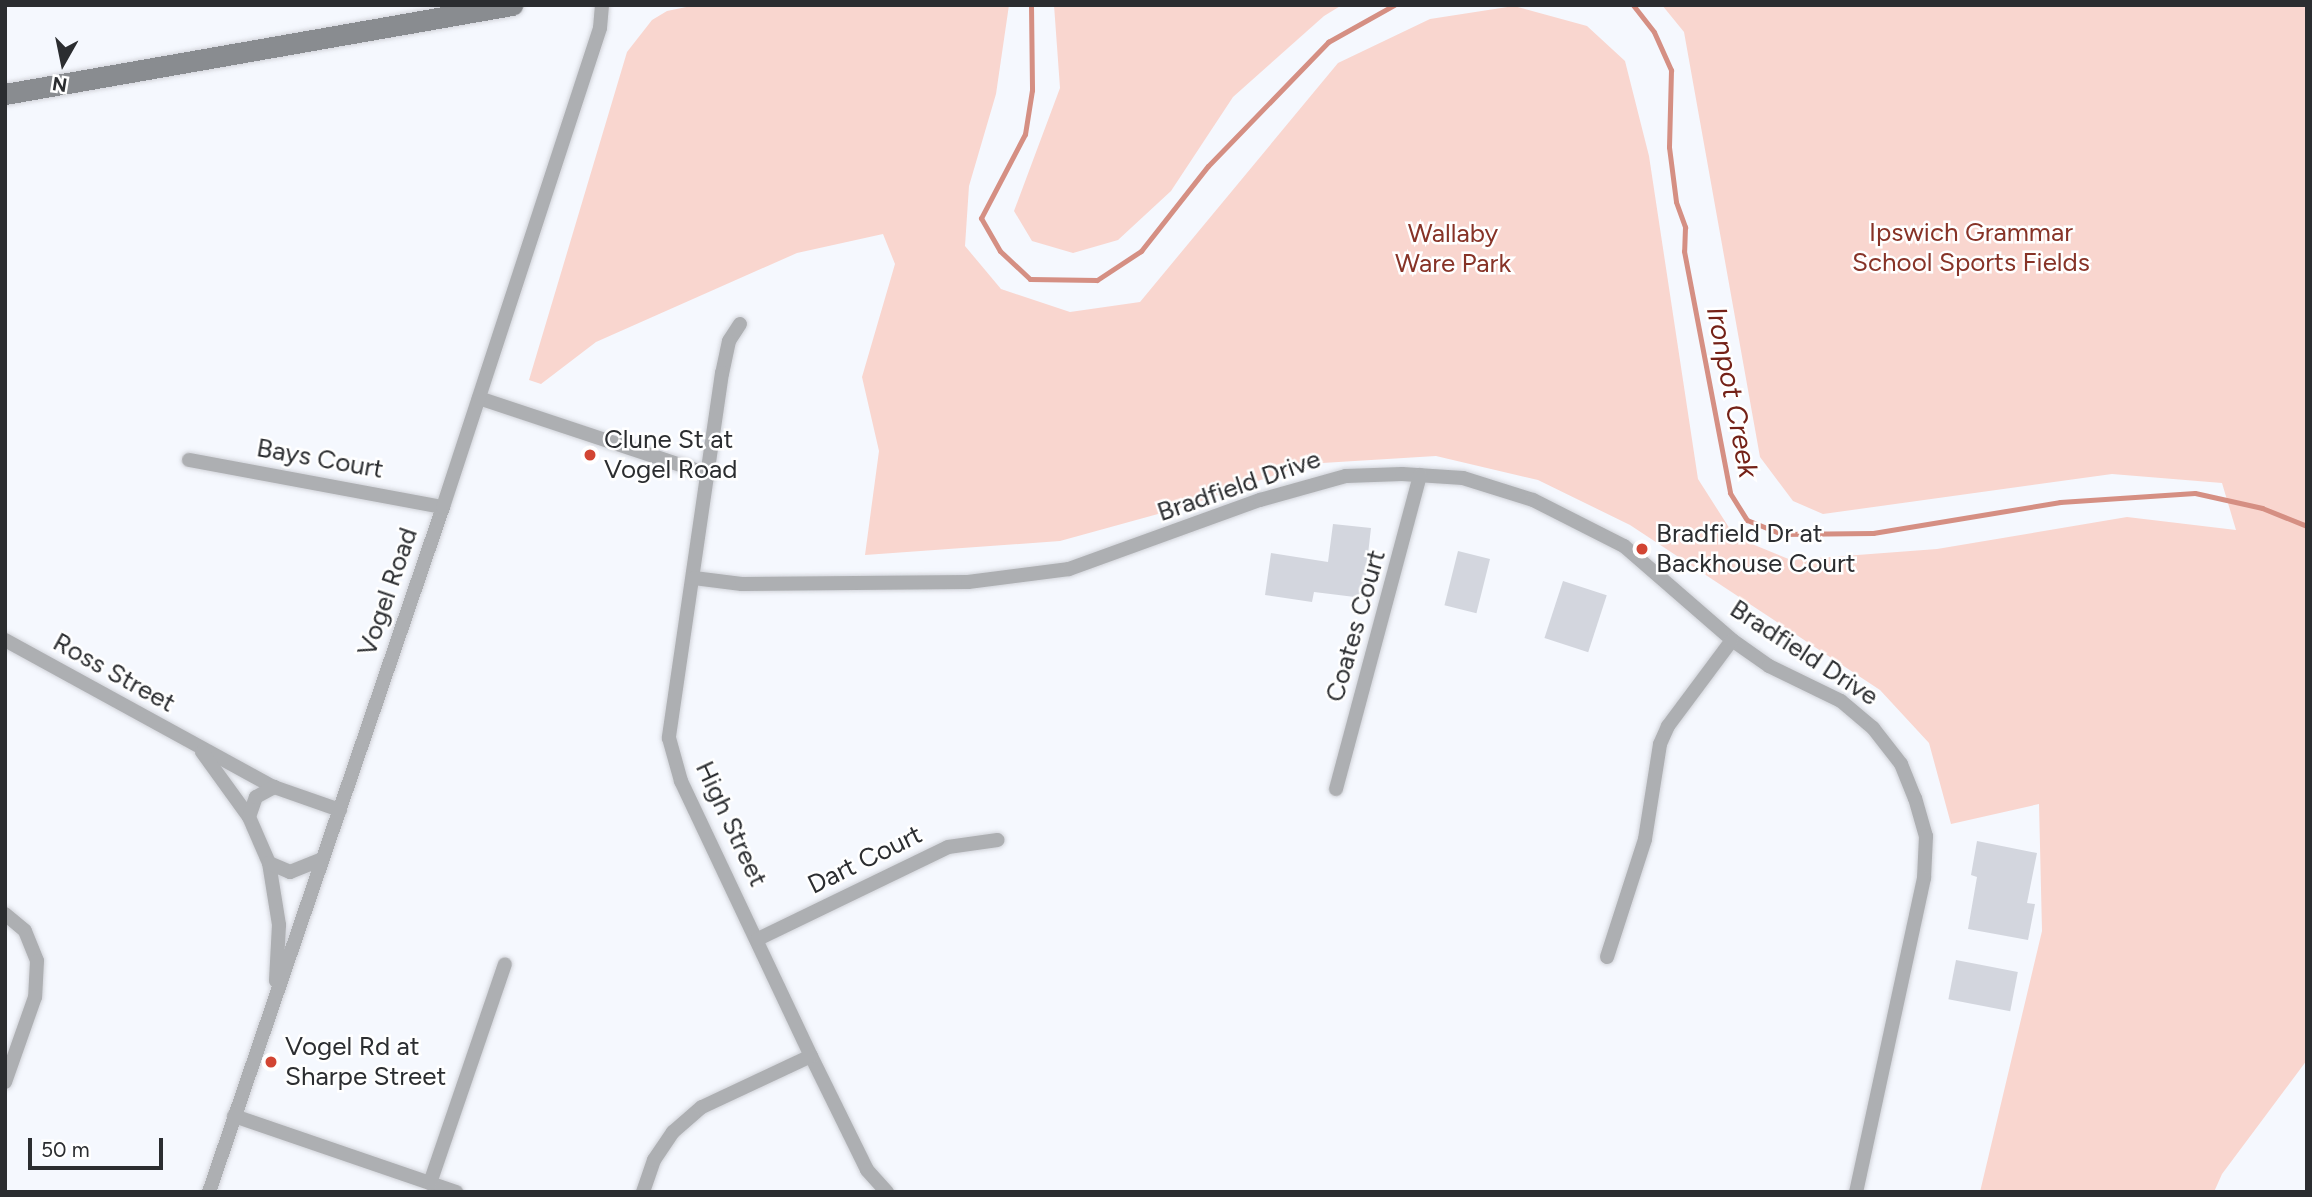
<!DOCTYPE html>
<style>
body{margin:0}
#map{position:relative;width:2312px;height:1197px;overflow:hidden;background:#f5f8fe;font-family:Figtree,sans-serif}
div>[style]{position:absolute}
[style*='--x']{left:calc(var(--x)*1px);top:calc(var(--y)*1px);width:calc(var(--w)*1px);rotate:calc(var(--a)*1deg)}
.green>*{inset:0;background:#f9d6cf}
.stream>*{height:5px;margin:-2.5px;padding:0 2.5px;transform-origin:2.5px;border-radius:2.5px;background:#d58f83}
.building>*{inset:0;background:#d3d6de;transform-origin:0 0}
.roads{filter:drop-shadow(0 0 2px #d1d3d9) drop-shadow(0 0 2px #d1d3d9)}
.street>*{height:14px;margin:-7px;padding:0 7px;transform-origin:7px;border-radius:7px;background:#adafb2}
.secondary>*{height:21px;margin:-10.5px;padding:0 10.5px;transform-origin:10.5px;border-radius:10.5px;background:#898c90}
.dots>*{width:19px;height:19px;translate:-50% -50%;box-sizing:border-box;border:4px solid #fff;border-radius:50%}
span{translate:-50% -50%;white-space:nowrap;text-align:center;line-height:1.15;-webkit-text-stroke:5px #fff;paint-order:stroke}
.park-label{font-size:26px;color:#873327}
.poi-label{font-size:26px;color:#2b2d30}
.left{translate:0 -50%;text-align:left}
.street-label{font-size:26px;color:#2b2d30}
.water-label{font-size:28px;color:#742117;font-style:italic}
.frame{position:absolute;inset:0;border:7px solid #2b2d30;pointer-events:none}
.north{position:absolute;left:28px;top:28px;width:70px;height:70px;-webkit-text-stroke:5px #fff;paint-order:stroke;rotate:189deg;font-size:19px;font-weight:700;line-height:28px;text-align:center;color:#2b2d30}
.north::after{content:'';display:block;margin:auto;width:24px;height:32px;background:#2b2d30;clip-path:polygon(50% 0,100% 100%,50% 72%,0 100%)}
.scale{position:absolute;left:28px;top:1138px;width:135px;height:32px;box-sizing:border-box;border:4px solid #2b2d30;border-top:0;padding-left:9px;font-size:21px;line-height:24px;white-space:nowrap;color:#2b2d30;-webkit-text-stroke:5px #fff;paint-order:stroke}
</style>
<div id="map">
<div class="green">
<div style="clip-path:polygon(696px 5px,1009px 5px,996px 94px,969px 186px,965px 246px,1001px 289px,1070px 312px,1140px 302px,1338px 63px,1430px 19px,1514px 6px,1587px 26px,1625px 61px,1649px 156px,1698px 479px,1735px 537px,1791px 560px,1937px 549px,2127px 517px,2236px 530px,2222px 483px,2112px 474px,1823px 514px,1793px 501px,1760px 457px,1684px 32px,1662px 5px,2307px 5px,2307px 1060px,2222px 1174px,2214px 1192px,1980px 1192px,2042px 931px,2039px 804px,1951px 824px,1929px 743px,1880px 690px,1630px 525px,1538px 480px,1436px 456px,1306px 464px,1187px 506px,1060px 541px,865px 555px,879px 451px,862px 377px,895px 264px,883px 234px,797px 253px,596px 342px,541px 384px,529px 380px,627px 52px,652px 20px,667px 11px)"></div>
<div style="clip-path:polygon(1054px 5px,1342px 5px,1324px 16px,1233px 97px,1171px 191px,1118px 240px,1073px 253px,1032px 241px,1014px 211px,1060px 88px)"></div>
</div>
<div class="stream">
<div style="--x:1031;--y:5;--w:85;--a:89.3"></div>
<div style="--x:1032;--y:90;--w:45;--a:99"></div>
<div style="--x:1025;--y:134;--w:95;--a:117.6"></div>
<div style="--x:981;--y:218;--w:38;--a:60"></div>
<div style="--x:1000;--y:251;--w:41;--a:43"></div>
<div style="--x:1030;--y:279;--w:67;--a:0.9"></div>
<div style="--x:1097;--y:280;--w:53;--a:-33.4"></div>
<div style="--x:1141;--y:251;--w:108;--a:-51.8"></div>
<div style="--x:1208;--y:166;--w:173;--a:-45.9"></div>
<div style="--x:1328;--y:42;--w:76;--a:-29.3"></div>
<div style="--x:1633;--y:5;--w:34;--a:52"></div>
<div style="--x:1654;--y:32;--w:42;--a:65.9"></div>
<div style="--x:1671;--y:70;--w:77;--a:91.5"></div>
<div style="--x:1669;--y:147;--w:55;--a:82.7"></div>
<div style="--x:1676;--y:202;--w:27;--a:70"></div>
<div style="--x:1685;--y:227;--w:24;--a:92"></div>
<div style="--x:1684;--y:251;--w:246;--a:79.2"></div>
<div style="--x:1730;--y:493;--w:32;--a:58"></div>
<div style="--x:1747;--y:520;--w:37;--a:22"></div>
<div style="--x:1781;--y:534;--w:92;--a:-0.6"></div>
<div style="--x:1873;--y:533;--w:190;--a:-9.4"></div>
<div style="--x:2060;--y:502;--w:135;--a:-3.8"></div>
<div style="--x:2195;--y:493;--w:69;--a:12.6"></div>
<div style="--x:2262;--y:508;--w:48;--a:21.8"></div>
</div>
<div class="building">
<div style="clip-path:polygon(1333px 524px,1371px 528px,1363px 598px,1314px 592px,1312px 602px,1265px 595px,1271px 553px,1328px 562px)"></div>
<div style="left:1458px;top:551px;width:33px;height:56px;rotate:14deg"></div>
<div style="left:1563px;top:581px;width:46px;height:60px;rotate:18deg"></div>
<div style="clip-path:polygon(1977px 841px,2037px 853px,2027px 903px,2035px 904px,2028px 940px,1968px 929px,1977px 877px,1971px 875px)"></div>
<div style="left:1956px;top:960px;width:63px;height:40px;rotate:11deg"></div>
</div>
<div class="roads">
<div class="street">
<div style="--x:740;--y:324;--w:20;--a:123"></div>
<div style="--x:729;--y:341;--w:33;--a:102"></div>
<div style="--x:722;--y:373;--w:369;--a:98.3"></div>
<div style="--x:669;--y:738;--w:45;--a:74.4"></div>
<div style="--x:681;--y:781;--w:304;--a:64.7"></div>
<div style="--x:811;--y:1056;--w:127;--a:63.8"></div>
<div style="--x:867;--y:1170;--w:30;--a:48"></div>
<div style="--x:479;--y:398;--w:243;--a:18.4"></div>
<div style="--x:189;--y:460;--w:258;--a:10.5"></div>
<div style="--x:694;--y:578;--w:48;--a:7.1"></div>
<div style="--x:742;--y:584;--w:226;--a:-0.5"></div>
<div style="--x:968;--y:582;--w:102;--a:-7.3"></div>
<div style="--x:1069;--y:569;--w:203;--a:-19.9"></div>
<div style="--x:1260;--y:500;--w:89;--a:-15.6"></div>
<div style="--x:1346;--y:476;--w:56;--a:-2"></div>
<div style="--x:1402;--y:474;--w:61;--a:3.8"></div>
<div style="--x:1463;--y:478;--w:73;--a:17.4"></div>
<div style="--x:1533;--y:500;--w:102;--a:26.8"></div>
<div style="--x:1624;--y:546;--w:143;--a:41"></div>
<div style="--x:1732;--y:640;--w:45;--a:35.1"></div>
<div style="--x:1769;--y:666;--w:80;--a:25.9"></div>
<div style="--x:1841;--y:701;--w:42;--a:40.2"></div>
<div style="--x:1873;--y:728;--w:46;--a:52.1"></div>
<div style="--x:1901;--y:764;--w:37;--a:68"></div>
<div style="--x:1915;--y:798;--w:40;--a:74"></div>
<div style="--x:1926;--y:836;--w:42;--a:92.7"></div>
<div style="--x:1924;--y:878;--w:321;--a:102.2"></div>
<div style="--x:5;--y:640;--w:307;--a:28.7"></div>
<div style="--x:274;--y:787;--w:70;--a:19.2"></div>
<div style="--x:202;--y:752;--w:80;--a:54.1"></div>
<div style="--x:249;--y:817;--w:50;--a:66.5"></div>
<div style="--x:269;--y:863;--w:63;--a:80.8"></div>
<div style="--x:279;--y:925;--w:56;--a:93.1"></div>
<div style="--x:1336;--y:789;--w:325;--a:-75"></div>
<div style="--x:249;--y:817;--w:21;--a:-71"></div>
<div style="--x:256;--y:797;--w:21;--a:-29"></div>
<div style="--x:269;--y:863;--w:23;--a:23"></div>
<div style="--x:290;--y:872;--w:35;--a:-22"></div>
<div style="--x:5;--y:914;--w:26;--a:40"></div>
<div style="--x:25;--y:931;--w:32;--a:68"></div>
<div style="--x:37;--y:961;--w:36;--a:93"></div>
<div style="--x:35;--y:997;--w:90;--a:109.4"></div>
<div style="--x:758;--y:939;--w:211;--a:-25.8"></div>
<div style="--x:948;--y:847;--w:50;--a:-8"></div>
<div style="--x:1607;--y:957;--w:124;--a:-72.1"></div>
<div style="--x:1645;--y:839;--w:96;--a:-81"></div>
<div style="--x:1660;--y:744;--w:20;--a:-66"></div>
<div style="--x:1668;--y:726;--w:107;--a:-53.3"></div>
<div style="--x:234;--y:1116;--w:235;--a:18.9"></div>
<div style="--x:430;--y:1183;--w:231;--a:-71.1"></div>
<div style="--x:209;--y:1192;--w:724;--a:-71.14"></div>
<div style="--x:443;--y:507;--w:504;--a:-71.85"></div>
<div style="--x:600;--y:28;--w:23;--a:-85"></div>
<div style="--x:643;--y:1192;--w:34;--a:-71"></div>
<div style="--x:654;--y:1160;--w:34;--a:-56"></div>
<div style="--x:673;--y:1132;--w:38;--a:-41"></div>
<div style="--x:702;--y:1107;--w:120;--a:-25.1"></div>
</div>
<div class="secondary">
<div style="--x:5;--y:94;--w:515;--a:-9.96"></div>
</div>
</div>
<div class="dots">
<div style="left:590px;top:455px;background:#d24533"></div>
<div style="left:1642px;top:549px;background:#d24533"></div>
<div style="left:271px;top:1062px;background:#d24533"></div>
</div>
<div class="park-label">
<span style="left:1971px;top:248px">Ipswich Grammar<br>School Sports Fields</span>
<span style="left:1453px;top:249px">Wallaby<br>Ware Park</span>
</div>
<div class="poi-label">
<span class="left" style="left:604px;top:455px">Clune St at<br>Vogel Road</span>
<span class="left" style="left:1656px;top:549px">Bradfield Dr at<br>Backhouse Court</span>
<span class="left" style="left:285px;top:1062px">Vogel Rd at<br>Sharpe Street</span>
</div>
<div class="street-label">
<span style="left:320px;top:459px;rotate:10deg">Bays Court</span>
<span style="left:1239px;top:486px;rotate:-19deg">Bradfield Drive</span>
<span style="left:388px;top:592px;rotate:-71deg">Vogel Road</span>
<span style="left:1356px;top:626px;rotate:-74deg">Coates Court</span>
<span style="left:1804px;top:653px;rotate:33deg">Bradfield Drive</span>
<span style="left:114px;top:673px;rotate:29deg">Ross Street</span>
<span style="left:731px;top:824px;rotate:65deg">High Street</span>
<span style="left:865px;top:860px;rotate:-26deg">Dart Court</span>
</div>
<div class="water-label">
<span style="left:1733px;top:392px;rotate:79deg">Ironpot Creek</span>
</div>
<div class="frame"></div>
<div class="north">N</div>
<div class="scale">50 m</div>
</div>
